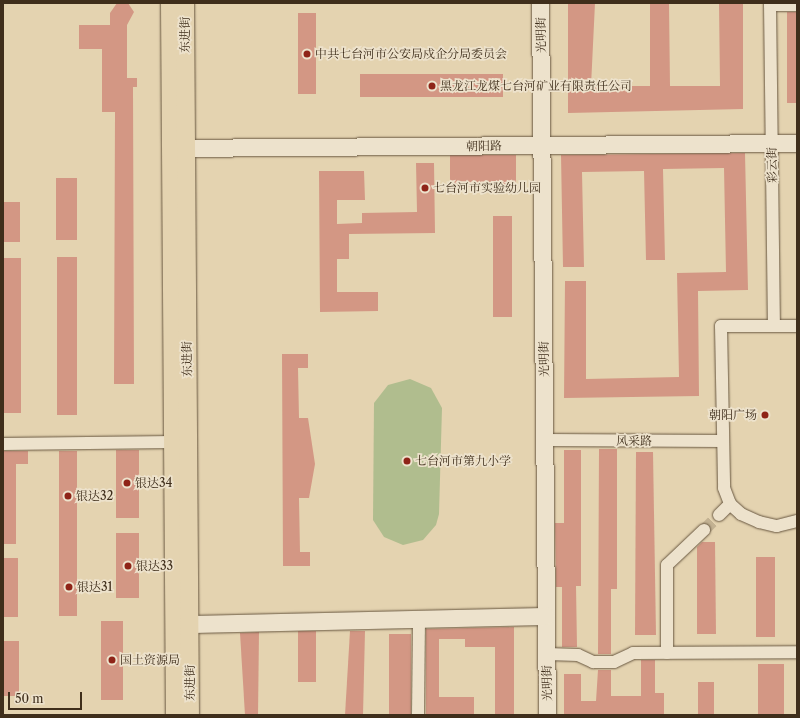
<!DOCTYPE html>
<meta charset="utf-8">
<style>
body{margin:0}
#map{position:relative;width:800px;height:718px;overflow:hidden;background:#e4d3b0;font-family:"Libre Caslon Text","Noto Serif SC",serif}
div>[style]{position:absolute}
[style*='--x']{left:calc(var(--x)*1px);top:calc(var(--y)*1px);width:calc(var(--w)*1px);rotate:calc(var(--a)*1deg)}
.green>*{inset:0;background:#b0bd8e}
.building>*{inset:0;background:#d39784;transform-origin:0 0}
.street-tunnel>*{height:12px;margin-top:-6px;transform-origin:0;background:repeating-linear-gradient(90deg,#c3b292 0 12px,transparent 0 18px)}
.roads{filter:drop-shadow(0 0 1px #685740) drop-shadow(0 0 1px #685740)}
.street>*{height:12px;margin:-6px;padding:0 6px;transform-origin:6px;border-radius:6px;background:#ede2cc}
.secondary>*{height:17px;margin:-8.5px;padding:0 8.5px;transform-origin:8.5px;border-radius:8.5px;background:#ede2cc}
.primary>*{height:18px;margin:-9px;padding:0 9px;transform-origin:9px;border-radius:9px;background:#e4d3b0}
.dots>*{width:11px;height:11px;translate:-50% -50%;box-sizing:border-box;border:2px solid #ede2cc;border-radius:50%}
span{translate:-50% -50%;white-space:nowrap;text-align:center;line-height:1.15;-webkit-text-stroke:3.5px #ede2cc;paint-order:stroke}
.street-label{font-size:12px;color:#3f2e1b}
.poi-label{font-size:12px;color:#3f2e1b}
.left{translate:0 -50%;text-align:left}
.right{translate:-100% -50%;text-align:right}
.frame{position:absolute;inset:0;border:4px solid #3f2e1b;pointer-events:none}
.scale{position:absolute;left:8px;top:692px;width:74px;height:18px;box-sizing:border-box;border:2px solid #3f2e1b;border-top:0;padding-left:5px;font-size:12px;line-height:14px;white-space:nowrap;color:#3f2e1b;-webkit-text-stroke:3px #ede2cc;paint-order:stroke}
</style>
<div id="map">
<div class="green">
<div style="clip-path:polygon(410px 379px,431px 388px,442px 408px,439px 514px,436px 525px,423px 540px,403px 545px,384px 537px,373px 520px,374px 403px,388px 385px)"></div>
</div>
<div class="building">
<div style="clip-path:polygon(117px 3px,128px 3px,134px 12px,127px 25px,127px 78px,137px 78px,137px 87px,133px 87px,134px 384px,114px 384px,115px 112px,102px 112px,102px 49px,79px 49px,79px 25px,110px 25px,110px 13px)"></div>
<div style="clip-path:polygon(568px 3px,595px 3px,591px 86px,650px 86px,650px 3px,669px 3px,670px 86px,720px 86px,719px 3px,743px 3px,743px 109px,568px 113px)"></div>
<div style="left:787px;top:12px;width:10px;height:91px"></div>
<div style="left:298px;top:13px;width:18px;height:81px"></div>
<div style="left:503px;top:74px;width:23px;height:143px;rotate:90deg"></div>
<div style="clip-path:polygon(745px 153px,748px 290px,698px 291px,699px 396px,564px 398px,565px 281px,586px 281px,586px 379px,679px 377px,677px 273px,726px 272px,724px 168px,663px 169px,665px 260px,646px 260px,644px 171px,582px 172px,584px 267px,563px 267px,561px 155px)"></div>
<div style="left:516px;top:155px;width:32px;height:66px;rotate:90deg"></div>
<div style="clip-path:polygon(416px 163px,434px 163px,435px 233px,349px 234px,349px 259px,337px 259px,337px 292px,378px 292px,378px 311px,320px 312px,319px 171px,364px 171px,365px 200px,337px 200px,337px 224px,362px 223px,362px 213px,417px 212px)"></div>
<div style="left:56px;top:178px;width:21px;height:62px"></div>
<div style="left:3px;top:202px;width:17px;height:40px"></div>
<div style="left:493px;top:216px;width:19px;height:101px"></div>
<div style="left:57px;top:257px;width:20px;height:158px"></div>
<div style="left:3px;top:258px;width:18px;height:155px"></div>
<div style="clip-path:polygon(282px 354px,308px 354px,308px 368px,298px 368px,299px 418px,308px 418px,315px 464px,309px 498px,299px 498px,300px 552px,310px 552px,310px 566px,283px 566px)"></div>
<div style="clip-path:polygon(599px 449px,617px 449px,617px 589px,611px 589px,611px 654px,598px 654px)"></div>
<div style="left:116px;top:450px;width:23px;height:68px"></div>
<div style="clip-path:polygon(564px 450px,581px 450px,581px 586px,576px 586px,577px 647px,562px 647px,562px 587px,556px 587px,555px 523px,564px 523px)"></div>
<div style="clip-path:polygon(3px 451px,28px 451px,28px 464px,16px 464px,16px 544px,3px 544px)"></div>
<div style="left:59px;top:451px;width:18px;height:165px"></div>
<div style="clip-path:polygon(636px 452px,653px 452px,656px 635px,635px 635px)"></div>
<div style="left:116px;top:533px;width:23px;height:65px"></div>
<div style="clip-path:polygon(702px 542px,715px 542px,716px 634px,697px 634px,697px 547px)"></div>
<div style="left:756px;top:557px;width:19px;height:80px"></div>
<div style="left:3px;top:558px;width:15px;height:59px"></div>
<div style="left:101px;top:621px;width:22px;height:79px"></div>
<div style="clip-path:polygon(514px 627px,514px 715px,495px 715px,495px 647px,465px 647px,465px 639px,439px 639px,439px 697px,474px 697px,474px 714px,426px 714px,426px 629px)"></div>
<div style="left:316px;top:631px;width:51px;height:18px;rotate:90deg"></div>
<div style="clip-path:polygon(350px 631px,365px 631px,363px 715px,345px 715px)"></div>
<div style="clip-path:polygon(259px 632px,258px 715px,245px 715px,240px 633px)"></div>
<div style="left:389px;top:634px;width:22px;height:81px"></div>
<div style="left:3px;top:641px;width:16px;height:55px"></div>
<div style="clip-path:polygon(641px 660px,655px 660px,655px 693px,664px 693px,664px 715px,564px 715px,564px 674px,581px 674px,581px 701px,596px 701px,598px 670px,611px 670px,611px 696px,641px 696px)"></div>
<div style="left:758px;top:664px;width:26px;height:51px"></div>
<div style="left:698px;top:682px;width:16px;height:33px"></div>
</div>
<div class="street-tunnel">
<div style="--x:704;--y:530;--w:21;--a:-45"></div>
</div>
<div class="roads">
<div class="street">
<div style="--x:770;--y:3;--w:323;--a:89.3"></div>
<div style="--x:770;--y:5;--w:27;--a:0"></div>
<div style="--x:797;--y:326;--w:76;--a:180"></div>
<div style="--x:721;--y:326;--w:162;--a:88.9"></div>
<div style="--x:724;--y:488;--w:17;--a:69"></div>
<div style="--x:730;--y:504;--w:15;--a:42"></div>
<div style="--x:741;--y:514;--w:20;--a:24"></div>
<div style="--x:759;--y:522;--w:18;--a:13"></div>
<div style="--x:777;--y:526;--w:21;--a:-14"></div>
<div style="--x:545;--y:440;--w:178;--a:0.3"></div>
<div style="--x:3;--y:444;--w:170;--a:-0.7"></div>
<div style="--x:719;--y:515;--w:16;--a:-45"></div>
<div style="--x:667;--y:653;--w:88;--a:-90"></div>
<div style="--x:667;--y:565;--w:51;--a:-43.4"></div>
<div style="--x:547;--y:654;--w:31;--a:2"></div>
<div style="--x:578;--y:655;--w:17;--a:25"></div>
<div style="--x:593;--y:662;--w:21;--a:0"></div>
<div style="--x:614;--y:662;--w:21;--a:-25"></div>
<div style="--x:633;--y:653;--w:164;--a:-0.3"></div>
<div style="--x:418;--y:715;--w:96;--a:-89.4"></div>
</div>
<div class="secondary">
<div style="--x:540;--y:3;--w:712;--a:89.44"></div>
<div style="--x:171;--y:148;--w:626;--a:-0.46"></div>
<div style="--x:190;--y:624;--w:356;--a:-1.3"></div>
</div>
<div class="primary">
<div style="--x:170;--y:3;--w:712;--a:89.6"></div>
<div style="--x:185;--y:3;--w:712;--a:89.6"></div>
</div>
</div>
<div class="dots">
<div style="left:307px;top:54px;background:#8f2418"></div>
<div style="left:432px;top:86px;background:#8f2418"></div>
<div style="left:425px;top:188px;background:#8f2418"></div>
<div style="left:765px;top:415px;background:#8f2418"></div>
<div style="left:407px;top:461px;background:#8f2418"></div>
<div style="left:127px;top:483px;background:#8f2418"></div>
<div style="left:68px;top:496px;background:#8f2418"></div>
<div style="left:128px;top:566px;background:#8f2418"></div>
<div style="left:69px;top:587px;background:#8f2418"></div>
<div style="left:112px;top:660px;background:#8f2418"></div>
</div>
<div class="street-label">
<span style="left:185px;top:35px;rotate:-90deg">东进街</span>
<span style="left:541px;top:35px;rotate:-91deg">光明街</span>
<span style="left:484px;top:146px;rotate:-1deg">朝阳路</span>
<span style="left:772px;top:165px;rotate:-91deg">彩云街</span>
<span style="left:187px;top:359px;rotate:-91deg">东进街</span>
<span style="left:544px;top:359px;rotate:-91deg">光明街</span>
<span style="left:634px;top:441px">风采路</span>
<span style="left:190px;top:683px;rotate:-90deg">东进街</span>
<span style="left:547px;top:683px;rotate:-91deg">光明街</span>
</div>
<div class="poi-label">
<span class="left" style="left:315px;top:54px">中共七台河市公安局戍企分局委员会</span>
<span class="left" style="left:440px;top:86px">黑龙江龙煤七台河矿业有限责任公司</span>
<span class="left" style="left:433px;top:188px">七台河市实验幼儿园</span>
<span class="right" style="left:757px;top:415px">朝阳广场</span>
<span class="left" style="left:415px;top:461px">七台河市第九小学</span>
<span class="left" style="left:135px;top:483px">银达34</span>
<span class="left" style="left:76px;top:496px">银达32</span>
<span class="left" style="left:136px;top:566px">银达33</span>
<span class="left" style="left:77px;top:587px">银达31</span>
<span class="left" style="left:120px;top:660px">国土资源局</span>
</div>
<div class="frame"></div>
<div class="scale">50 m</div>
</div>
